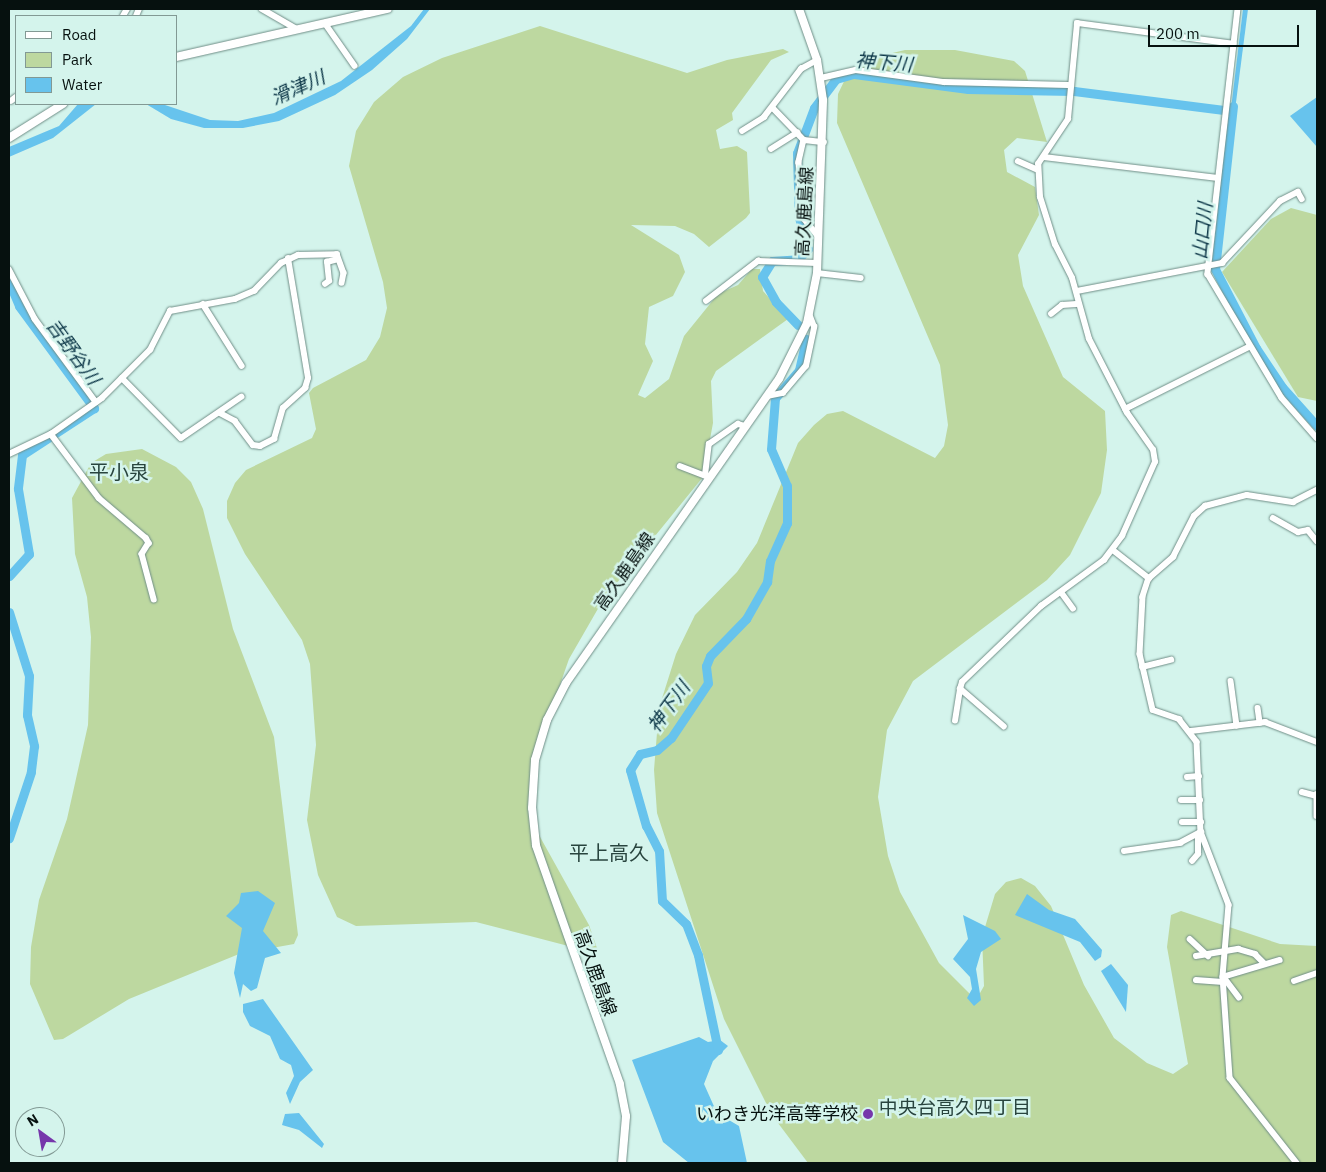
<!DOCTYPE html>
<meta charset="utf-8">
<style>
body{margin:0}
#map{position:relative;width:1326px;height:1172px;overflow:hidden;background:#d4f4ec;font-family:"IBM Plex Sans","Noto Sans JP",sans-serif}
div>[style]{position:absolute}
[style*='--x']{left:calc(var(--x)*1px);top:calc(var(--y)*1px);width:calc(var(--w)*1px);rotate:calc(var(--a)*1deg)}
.green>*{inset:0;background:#bdd8a0}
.water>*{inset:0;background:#67c3ed}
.river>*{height:9px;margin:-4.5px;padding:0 4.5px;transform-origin:4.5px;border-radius:4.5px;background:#67c3ed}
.roads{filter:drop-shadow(0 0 1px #708e87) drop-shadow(0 0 1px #708e87)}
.street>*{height:5.5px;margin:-2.75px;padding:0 2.75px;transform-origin:2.75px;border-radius:2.75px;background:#fff}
.secondary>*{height:8px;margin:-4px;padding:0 4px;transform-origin:4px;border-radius:4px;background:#fff}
.dots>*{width:14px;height:14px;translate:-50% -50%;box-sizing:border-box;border:2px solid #d4f4ec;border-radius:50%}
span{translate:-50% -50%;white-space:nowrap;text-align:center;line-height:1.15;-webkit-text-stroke:5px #d4f4ec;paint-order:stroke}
.street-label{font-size:18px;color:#06110f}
.poi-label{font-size:18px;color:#06110f}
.right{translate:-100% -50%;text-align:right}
.water-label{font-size:19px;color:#0d3748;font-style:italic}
.neighbourhood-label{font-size:19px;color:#28443e}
.quarter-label{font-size:20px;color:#28443e}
.frame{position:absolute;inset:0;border:10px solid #06110f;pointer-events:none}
.legend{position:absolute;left:15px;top:15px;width:162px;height:90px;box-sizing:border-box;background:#d4f4ec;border:1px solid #829994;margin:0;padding:6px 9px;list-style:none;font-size:15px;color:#06110f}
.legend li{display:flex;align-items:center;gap:10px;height:25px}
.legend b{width:25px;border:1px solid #829994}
.north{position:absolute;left:15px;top:1107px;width:50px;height:50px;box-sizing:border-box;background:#d4f4ec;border:1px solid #829994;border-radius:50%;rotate:328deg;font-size:14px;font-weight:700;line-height:20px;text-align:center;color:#06110f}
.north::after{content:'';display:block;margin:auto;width:18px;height:22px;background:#7636ab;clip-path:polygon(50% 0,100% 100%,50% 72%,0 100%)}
.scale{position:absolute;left:1148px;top:25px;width:151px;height:22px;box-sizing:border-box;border:2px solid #06110f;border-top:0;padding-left:6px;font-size:15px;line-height:18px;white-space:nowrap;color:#06110f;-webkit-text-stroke:4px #d4f4ec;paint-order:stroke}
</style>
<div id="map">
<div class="green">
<div style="clip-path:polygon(540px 26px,687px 73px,727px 60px,783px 49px,789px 52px,771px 60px,732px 113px,733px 120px,716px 130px,720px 149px,737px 146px,747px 152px,750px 213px,746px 218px,709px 247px,694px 234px,675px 226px,631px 225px,679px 255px,685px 272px,673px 296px,649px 307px,645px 344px,653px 361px,638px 395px,645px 398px,669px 379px,684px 336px,718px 294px,738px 285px,752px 269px,760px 269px,763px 291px,788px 319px,716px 371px,711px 381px,713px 423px,703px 477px,603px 600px,569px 659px,549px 716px,537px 756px,533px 809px,539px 835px,589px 925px,599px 954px,476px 922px,356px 926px,337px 917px,318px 875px,307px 820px,316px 745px,310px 664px,302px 640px,245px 554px,227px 518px,227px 501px,235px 483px,246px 470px,312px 438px,316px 429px,309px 393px,313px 388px,366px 360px,380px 337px,387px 308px,383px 282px,349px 166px,356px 131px,374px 102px,403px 77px,442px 58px)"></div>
<div style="clip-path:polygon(905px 50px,955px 50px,1014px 61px,1025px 71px,1047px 142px,1017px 138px,1004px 150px,1007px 172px,1035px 187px,1039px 215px,1018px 255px,1023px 286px,1063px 377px,1105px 411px,1107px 450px,1101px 493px,1070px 555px,1047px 580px,913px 681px,887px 730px,878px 797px,888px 856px,900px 892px,939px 963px,976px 1000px,984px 986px,982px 937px,995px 894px,1006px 882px,1021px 878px,1035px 886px,1051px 906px,1084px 985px,1114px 1038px,1147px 1063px,1173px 1074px,1188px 1064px,1167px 947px,1171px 915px,1181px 911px,1280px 944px,1317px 946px,1317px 1163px,808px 1163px,772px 1115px,724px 1019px,657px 813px,654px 770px,659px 708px,676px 654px,695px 615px,737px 572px,757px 543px,798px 443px,814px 425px,827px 414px,843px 411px,935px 458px,944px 446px,948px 425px,940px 365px,837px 123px,838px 94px,849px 71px,871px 58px)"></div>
<div style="clip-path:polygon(1291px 208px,1317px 215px,1317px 401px,1298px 397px,1222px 272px,1271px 219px)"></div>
<div style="clip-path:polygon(142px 449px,176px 467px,191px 482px,203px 509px,233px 629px,274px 737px,298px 935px,294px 944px,239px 954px,129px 999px,63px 1039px,54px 1040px,30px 984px,31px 947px,39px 900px,67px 819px,88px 725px,91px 637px,87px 597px,75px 554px,72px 498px,91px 463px,106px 454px)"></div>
</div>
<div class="water">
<div style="clip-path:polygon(424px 9px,430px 9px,407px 39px,372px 70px,335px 95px,279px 121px,243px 128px,204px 128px,171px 119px,146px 104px,162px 104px,210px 120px,238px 121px,274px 113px,341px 81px,411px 26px)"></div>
<div style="clip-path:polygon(1243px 9px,1248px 9px,1235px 110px,1231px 109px)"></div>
<div style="clip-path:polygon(1317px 97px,1317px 147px,1290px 116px)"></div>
<div style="clip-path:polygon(78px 104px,96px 104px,53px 138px,9px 157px,9px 147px,59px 126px)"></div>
<div style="clip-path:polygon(258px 891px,275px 903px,263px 931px,281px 953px,265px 958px,257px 988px,251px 991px,243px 984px,240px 998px,234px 973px,242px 928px,226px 916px,239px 903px,241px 893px)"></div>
<div style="clip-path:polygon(1027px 894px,1049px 910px,1075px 919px,1102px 950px,1101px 957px,1095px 961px,1080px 942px,1015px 915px)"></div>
<div style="clip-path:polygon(963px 915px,995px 931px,1001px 939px,981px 952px,976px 969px,981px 1000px,974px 1006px,967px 998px,972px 989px,970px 977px,953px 959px,968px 939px)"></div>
<div style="clip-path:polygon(1111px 964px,1128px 985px,1126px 1012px,1101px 971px)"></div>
<div style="clip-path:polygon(263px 999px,313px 1070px,300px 1082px,290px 1104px,286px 1093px,294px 1076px,291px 1065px,280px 1059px,270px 1036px,250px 1026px,243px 1012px,243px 1004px)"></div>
<div style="clip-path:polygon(699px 1037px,708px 1042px,720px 1040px,728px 1046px,713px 1061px,704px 1084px,717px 1113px,739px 1126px,747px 1163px,689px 1163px,663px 1142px,632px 1060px)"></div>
<div style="clip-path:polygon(299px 1113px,324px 1144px,322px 1148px,299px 1130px,282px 1125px,285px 1114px)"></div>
</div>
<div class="river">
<div style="--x:1233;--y:106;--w:164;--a:96.3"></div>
<div style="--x:1215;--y:269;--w:89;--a:62.6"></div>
<div style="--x:1256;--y:348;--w:47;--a:56.3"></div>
<div style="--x:1282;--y:387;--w:52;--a:48.1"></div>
<div style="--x:9;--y:282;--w:26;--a:67"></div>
<div style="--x:19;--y:306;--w:127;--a:53.7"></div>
<div style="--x:94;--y:408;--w:86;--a:146.9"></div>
<div style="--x:22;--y:455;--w:34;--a:97"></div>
<div style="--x:18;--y:489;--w:66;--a:80.4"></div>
<div style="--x:29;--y:554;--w:30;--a:132"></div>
<div style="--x:798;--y:325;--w:32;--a:-134"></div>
<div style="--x:776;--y:302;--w:29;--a:-119"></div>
<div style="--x:762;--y:277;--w:19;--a:-58"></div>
<div style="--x:772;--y:261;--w:26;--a:-4"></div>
<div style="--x:798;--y:259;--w:14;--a:-45"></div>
<div style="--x:808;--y:249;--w:32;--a:-106"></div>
<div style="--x:799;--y:218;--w:65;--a:-91.8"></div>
<div style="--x:797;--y:153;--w:48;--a:-69.3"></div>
<div style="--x:814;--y:108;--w:36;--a:-53"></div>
<div style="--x:836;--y:79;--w:19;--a:-16"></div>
<div style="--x:854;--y:74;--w:115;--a:7.5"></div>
<div style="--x:968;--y:89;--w:106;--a:1.1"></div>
<div style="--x:1074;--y:91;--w:159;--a:7.2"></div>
<div style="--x:9;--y:612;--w:67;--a:72.6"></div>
<div style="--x:29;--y:676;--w:39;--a:93"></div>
<div style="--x:27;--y:715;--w:32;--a:77"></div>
<div style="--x:34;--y:746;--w:26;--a:97"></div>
<div style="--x:31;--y:772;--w:70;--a:108.4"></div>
<div style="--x:718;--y:1050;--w:97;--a:-101.9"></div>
<div style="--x:698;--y:955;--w:33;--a:-111"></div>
<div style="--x:686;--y:924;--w:33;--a:-136"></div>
<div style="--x:662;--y:901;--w:50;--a:-93.4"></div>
<div style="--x:659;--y:851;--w:28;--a:-117"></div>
<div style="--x:646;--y:826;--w:58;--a:-105.9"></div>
<div style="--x:630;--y:770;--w:19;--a:-58"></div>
<div style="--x:640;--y:754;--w:17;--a:-13"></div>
<div style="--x:657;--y:750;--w:18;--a:-41"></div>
<div style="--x:671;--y:738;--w:66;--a:-56.1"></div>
<div style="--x:708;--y:683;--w:17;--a:-97"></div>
<div style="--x:706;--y:666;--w:11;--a:-68"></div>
<div style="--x:710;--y:656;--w:52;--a:-45.8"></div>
<div style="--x:746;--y:619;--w:43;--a:-60.4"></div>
<div style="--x:767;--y:582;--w:21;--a:-82"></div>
<div style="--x:770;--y:561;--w:42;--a:-65.9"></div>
<div style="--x:787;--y:523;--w:37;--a:-90"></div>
<div style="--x:787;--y:486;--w:40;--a:-113.4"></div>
<div style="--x:771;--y:449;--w:51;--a:-85.5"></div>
<div style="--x:775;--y:398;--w:37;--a:-49"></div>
<div style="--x:799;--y:370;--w:32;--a:-77"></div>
</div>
<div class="roads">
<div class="street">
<div style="--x:262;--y:9;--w:39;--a:30"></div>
<div style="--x:1238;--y:9;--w:267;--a:96.5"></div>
<div style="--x:1208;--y:274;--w:144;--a:59.2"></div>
<div style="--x:1282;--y:398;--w:53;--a:48.8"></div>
<div style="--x:123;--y:16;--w:8;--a:-60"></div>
<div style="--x:136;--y:16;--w:8;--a:-67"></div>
<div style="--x:325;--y:23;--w:52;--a:55.1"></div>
<div style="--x:821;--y:78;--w:36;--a:-13"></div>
<div style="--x:856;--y:70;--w:89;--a:7.8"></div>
<div style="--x:944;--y:82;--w:124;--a:1.4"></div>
<div style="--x:11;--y:101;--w:6;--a:-39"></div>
<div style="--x:773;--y:108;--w:45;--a:45.9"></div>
<div style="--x:804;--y:140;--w:20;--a:6"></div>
<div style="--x:742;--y:131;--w:26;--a:-32"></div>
<div style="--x:764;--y:117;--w:61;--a:-52.4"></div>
<div style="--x:801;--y:69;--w:18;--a:-29"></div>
<div style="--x:804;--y:140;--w:23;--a:103"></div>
<div style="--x:799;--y:162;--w:54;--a:86.8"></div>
<div style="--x:802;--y:216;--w:27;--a:51"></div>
<div style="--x:771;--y:149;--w:31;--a:-32"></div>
<div style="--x:1044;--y:157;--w:175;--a:6.9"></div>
<div style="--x:1018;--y:161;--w:20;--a:24"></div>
<div style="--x:9;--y:269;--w:56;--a:62.5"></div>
<div style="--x:35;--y:319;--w:103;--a:53.7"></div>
<div style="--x:817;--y:273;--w:44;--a:6.5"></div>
<div style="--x:325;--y:284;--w:5;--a:-37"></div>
<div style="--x:329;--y:281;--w:19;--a:-96"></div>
<div style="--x:327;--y:262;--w:11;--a:-15"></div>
<div style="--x:1077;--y:291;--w:148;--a:-10.9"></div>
<div style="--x:1222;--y:263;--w:85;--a:-46.9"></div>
<div style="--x:1280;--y:201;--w:20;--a:-27"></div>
<div style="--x:1298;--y:192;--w:8;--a:60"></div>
<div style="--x:706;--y:301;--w:66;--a:-37.6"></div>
<div style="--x:758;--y:261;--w:59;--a:1.9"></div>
<div style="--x:203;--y:304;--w:73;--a:57.8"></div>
<div style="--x:1051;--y:314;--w:14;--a:-39"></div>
<div style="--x:1062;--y:305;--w:14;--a:-4"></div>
<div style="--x:122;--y:378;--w:84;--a:45.5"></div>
<div style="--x:181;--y:438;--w:73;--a:-34.3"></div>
<div style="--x:767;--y:396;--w:16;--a:-11"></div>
<div style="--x:783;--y:393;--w:35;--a:-50"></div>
<div style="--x:806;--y:366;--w:40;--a:-78"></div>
<div style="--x:814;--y:327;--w:14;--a:-111"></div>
<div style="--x:1125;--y:409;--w:139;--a:-26.6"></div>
<div style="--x:220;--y:413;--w:17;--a:28"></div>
<div style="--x:235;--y:421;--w:30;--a:53"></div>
<div style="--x:253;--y:445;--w:7;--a:8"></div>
<div style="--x:260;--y:446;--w:16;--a:-27"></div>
<div style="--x:274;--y:439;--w:32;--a:-74"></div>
<div style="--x:283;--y:408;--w:30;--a:-42"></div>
<div style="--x:305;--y:388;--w:10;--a:-73"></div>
<div style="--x:308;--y:378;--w:121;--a:-99.5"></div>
<div style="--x:51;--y:434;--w:80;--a:53.1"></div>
<div style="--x:99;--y:498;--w:62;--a:40.4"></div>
<div style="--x:146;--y:538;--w:6;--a:59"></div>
<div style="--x:149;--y:543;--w:13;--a:122"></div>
<div style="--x:142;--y:554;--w:47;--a:75.1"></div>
<div style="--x:9;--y:454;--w:47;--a:-25.5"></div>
<div style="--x:51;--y:434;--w:62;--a:-35.2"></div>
<div style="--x:102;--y:398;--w:68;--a:-45"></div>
<div style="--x:150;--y:350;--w:44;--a:-62.9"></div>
<div style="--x:170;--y:311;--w:66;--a:-10.5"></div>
<div style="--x:235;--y:299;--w:21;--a:-23"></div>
<div style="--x:254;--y:291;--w:39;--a:-46"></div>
<div style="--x:281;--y:263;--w:19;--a:-25"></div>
<div style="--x:298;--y:255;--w:39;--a:-1"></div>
<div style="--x:337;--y:254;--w:20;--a:70"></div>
<div style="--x:344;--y:273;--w:10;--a:101"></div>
<div style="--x:680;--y:466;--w:28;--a:21"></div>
<div style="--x:705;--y:475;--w:31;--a:-83"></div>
<div style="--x:709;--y:444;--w:35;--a:-35"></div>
<div style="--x:738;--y:424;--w:7;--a:16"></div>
<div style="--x:1273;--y:518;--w:29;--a:29"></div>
<div style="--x:1298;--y:532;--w:10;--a:-11"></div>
<div style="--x:1308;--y:530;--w:14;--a:51"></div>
<div style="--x:1113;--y:550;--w:46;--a:37.9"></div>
<div style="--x:1149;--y:578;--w:20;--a:108"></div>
<div style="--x:1143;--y:597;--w:57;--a:93"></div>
<div style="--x:1140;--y:654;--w:57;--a:76.9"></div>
<div style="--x:1153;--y:710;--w:28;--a:19"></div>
<div style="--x:1179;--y:719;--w:29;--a:52"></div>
<div style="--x:1197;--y:742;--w:90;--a:87.5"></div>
<div style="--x:1201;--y:832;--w:78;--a:69"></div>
<div style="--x:1229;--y:905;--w:72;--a:94.8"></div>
<div style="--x:1223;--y:977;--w:101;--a:86"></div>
<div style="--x:1230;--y:1078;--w:108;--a:51.8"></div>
<div style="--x:1149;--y:578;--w:32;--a:-41"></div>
<div style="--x:1173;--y:557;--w:46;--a:-62.9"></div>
<div style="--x:1194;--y:516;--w:15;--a:-42"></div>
<div style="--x:1205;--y:506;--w:43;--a:-14.7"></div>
<div style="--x:1247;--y:495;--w:47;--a:8.7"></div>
<div style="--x:1293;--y:502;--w:27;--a:-27"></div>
<div style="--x:1062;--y:593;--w:19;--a:54"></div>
<div style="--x:1142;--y:667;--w:30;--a:-14"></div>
<div style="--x:1231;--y:681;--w:45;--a:82.4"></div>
<div style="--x:1258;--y:708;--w:15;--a:82"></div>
<div style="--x:955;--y:721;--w:32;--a:-81"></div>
<div style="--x:1004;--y:727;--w:58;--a:-139.2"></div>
<div style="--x:960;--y:689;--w:7;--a:-74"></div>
<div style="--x:962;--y:682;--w:110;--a:-43.9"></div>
<div style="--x:1041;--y:606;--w:78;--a:-36.1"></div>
<div style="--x:1104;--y:560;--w:30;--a:-53"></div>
<div style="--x:1122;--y:536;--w:81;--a:-66"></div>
<div style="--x:1155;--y:462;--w:12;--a:-99"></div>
<div style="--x:1153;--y:450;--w:45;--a:-125.1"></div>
<div style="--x:1127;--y:413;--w:83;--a:-117.2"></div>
<div style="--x:1089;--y:339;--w:63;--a:-105.6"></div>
<div style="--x:1072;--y:278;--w:37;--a:-117"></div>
<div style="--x:1055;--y:245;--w:50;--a:-107.4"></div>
<div style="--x:1040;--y:197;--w:33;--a:-93"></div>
<div style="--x:1038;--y:164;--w:54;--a:-56.3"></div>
<div style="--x:1068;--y:119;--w:96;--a:-84.6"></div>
<div style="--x:1077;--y:23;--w:158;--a:7.6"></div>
<div style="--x:1191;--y:731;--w:75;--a:-6.9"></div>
<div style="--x:1265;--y:722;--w:56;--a:21"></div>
<div style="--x:1187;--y:777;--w:12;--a:-5"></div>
<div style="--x:1302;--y:792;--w:16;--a:15"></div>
<div style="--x:1317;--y:794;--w:22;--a:90"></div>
<div style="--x:1181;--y:800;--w:19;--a:0"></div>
<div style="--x:1182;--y:822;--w:19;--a:0"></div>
<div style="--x:1124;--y:851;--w:57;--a:-8.1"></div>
<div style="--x:1180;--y:843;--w:24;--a:-28"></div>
<div style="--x:1192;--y:861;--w:9;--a:-49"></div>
<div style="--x:1198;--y:854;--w:19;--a:-90"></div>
<div style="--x:1190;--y:939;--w:25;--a:43"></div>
<div style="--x:1196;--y:956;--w:43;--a:-9.5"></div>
<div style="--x:1238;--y:949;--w:18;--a:16"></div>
<div style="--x:1255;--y:954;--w:13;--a:45"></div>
<div style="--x:1196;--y:980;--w:27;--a:4"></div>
<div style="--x:1294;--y:981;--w:24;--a:-19"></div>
<div style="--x:1239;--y:998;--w:26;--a:-127"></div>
<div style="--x:1223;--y:977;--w:59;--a:-16.6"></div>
</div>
<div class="secondary">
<div style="--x:176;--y:57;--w:217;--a:-12.8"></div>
<div style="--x:9;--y:138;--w:64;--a:-32.2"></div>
<div style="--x:622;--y:1163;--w:47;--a:-85.1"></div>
<div style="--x:626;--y:1116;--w:33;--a:-101"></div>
<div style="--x:620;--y:1084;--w:253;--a:-109.4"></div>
<div style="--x:536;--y:845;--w:37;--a:-96"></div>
<div style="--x:532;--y:808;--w:48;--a:-86.4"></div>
<div style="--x:535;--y:760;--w:42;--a:-73.3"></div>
<div style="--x:547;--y:720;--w:42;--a:-62.8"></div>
<div style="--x:566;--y:683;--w:371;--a:-55"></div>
<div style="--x:779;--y:379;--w:63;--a:-63.4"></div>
<div style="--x:807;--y:323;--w:51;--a:-78.7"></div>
<div style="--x:817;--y:273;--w:173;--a:-88"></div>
<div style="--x:823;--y:100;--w:40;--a:-98.5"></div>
<div style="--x:817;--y:60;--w:54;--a:-109.4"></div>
</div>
</div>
<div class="dots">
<div style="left:868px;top:1114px;background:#7636ab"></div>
</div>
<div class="street-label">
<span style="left:805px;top:212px;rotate:-87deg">高久鹿島線</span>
<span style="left:625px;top:572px;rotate:-55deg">高久鹿島線</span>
<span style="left:595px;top:973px;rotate:70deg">高久鹿島線</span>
</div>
<div class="poi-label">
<span class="right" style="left:858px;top:1114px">いわき光洋高等学校</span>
</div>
<div class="water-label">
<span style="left:884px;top:63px;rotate:5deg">神下川</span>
<span style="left:298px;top:88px;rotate:-24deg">滑津川</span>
<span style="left:1203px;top:231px;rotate:-84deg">山口川</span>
<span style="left:73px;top:352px;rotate:54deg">吉野谷川</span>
<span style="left:669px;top:707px;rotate:-54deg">神下川</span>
</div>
<div class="neighbourhood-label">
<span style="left:955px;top:1108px">中央台高久四丁目</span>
</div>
<div class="quarter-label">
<span style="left:119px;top:471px">平小泉</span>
<span style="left:609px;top:852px">平上高久</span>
</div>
<div class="frame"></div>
<ul class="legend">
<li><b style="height:6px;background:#fff"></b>Road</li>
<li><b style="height:14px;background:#bdd8a0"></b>Park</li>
<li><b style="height:14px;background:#67c3ed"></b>Water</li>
</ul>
<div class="north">N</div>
<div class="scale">200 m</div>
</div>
